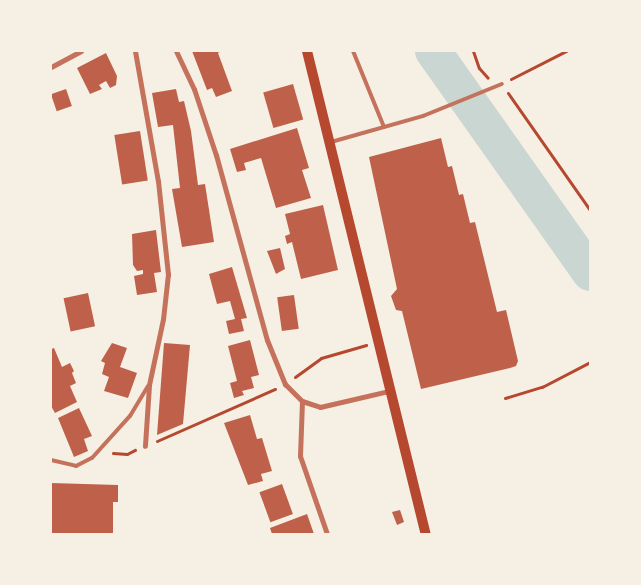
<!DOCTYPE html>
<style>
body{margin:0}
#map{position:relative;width:641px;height:585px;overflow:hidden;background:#f6efe4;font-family:Jost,sans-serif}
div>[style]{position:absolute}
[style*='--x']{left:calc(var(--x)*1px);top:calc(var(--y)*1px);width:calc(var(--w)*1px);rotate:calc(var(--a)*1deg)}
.river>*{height:36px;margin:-18px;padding:0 18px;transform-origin:18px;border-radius:18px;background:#c9d6d2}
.building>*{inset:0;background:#bf614a;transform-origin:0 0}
.path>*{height:3px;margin:-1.5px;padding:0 1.5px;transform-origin:1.5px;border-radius:1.5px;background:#b5482f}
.service>*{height:4px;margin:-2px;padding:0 2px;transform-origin:2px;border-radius:2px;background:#c5725c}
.minor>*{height:5px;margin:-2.5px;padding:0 2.5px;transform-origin:2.5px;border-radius:2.5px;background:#c5725c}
.secondary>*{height:10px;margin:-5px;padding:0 5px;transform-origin:5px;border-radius:5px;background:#b5482f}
span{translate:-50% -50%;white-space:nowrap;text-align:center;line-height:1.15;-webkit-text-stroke:5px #f6efe4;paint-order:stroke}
.frame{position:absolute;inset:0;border:52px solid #f6efe4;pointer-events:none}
</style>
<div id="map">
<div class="river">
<div style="--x:433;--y:51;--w:272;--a:54.7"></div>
</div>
<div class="building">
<div style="clip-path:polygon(192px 51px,221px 51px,218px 53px,232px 91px,216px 97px,212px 88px,207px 90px)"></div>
<div style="clip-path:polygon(106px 53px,117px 76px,116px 85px,110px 88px,106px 81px,99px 85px,102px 89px,90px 94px,77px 68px)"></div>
<div style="left:293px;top:84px;width:37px;height:31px;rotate:74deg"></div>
<div style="left:66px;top:89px;width:18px;height:16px;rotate:71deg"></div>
<div style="clip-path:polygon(176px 89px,179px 102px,184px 101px,191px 131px,198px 185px,205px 184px,214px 242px,182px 247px,172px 189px,180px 188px,173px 125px,158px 127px,152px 93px)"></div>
<div style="clip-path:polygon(297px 128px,309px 168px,302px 170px,311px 198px,276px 208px,261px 158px,244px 163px,246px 170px,237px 172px,230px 149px)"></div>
<div style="left:140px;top:131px;width:50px;height:26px;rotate:81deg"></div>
<div style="clip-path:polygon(441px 138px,448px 167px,452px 166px,459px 195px,463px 194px,470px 223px,475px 222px,497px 312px,506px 310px,518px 361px,516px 366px,510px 368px,421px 389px,402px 311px,396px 310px,391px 296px,397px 289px,369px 157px)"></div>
<div style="clip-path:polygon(323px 205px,338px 270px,301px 279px,292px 242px,287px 244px,285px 236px,290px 234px,285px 214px)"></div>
<div style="clip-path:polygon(156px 230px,161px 272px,154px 273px,157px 292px,137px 295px,134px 276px,143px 274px,143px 270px,137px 271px,133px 265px,132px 234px)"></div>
<div style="clip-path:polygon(280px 248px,285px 269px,276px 274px,267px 251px)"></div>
<div style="clip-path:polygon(232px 267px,247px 318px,241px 319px,244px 331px,229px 334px,226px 321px,235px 319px,230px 301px,217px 304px,209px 274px)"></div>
<div style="left:88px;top:293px;width:34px;height:25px;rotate:78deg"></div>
<div style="left:294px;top:295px;width:34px;height:17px;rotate:82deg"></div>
<div style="clip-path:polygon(250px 340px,259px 375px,251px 377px,254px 388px,242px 391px,244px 395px,234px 398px,230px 383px,237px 381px,228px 346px)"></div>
<div style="clip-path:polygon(112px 343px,127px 348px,120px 367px,137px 373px,128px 398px,104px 391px,109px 377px,102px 374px,105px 363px,101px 361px)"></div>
<div style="clip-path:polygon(164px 343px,190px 345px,183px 424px,157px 435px)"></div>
<div style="clip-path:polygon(54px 348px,62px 367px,70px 363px,74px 371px,72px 373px,76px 383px,70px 386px,77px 402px,55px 413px,51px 406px,51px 349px)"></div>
<div style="clip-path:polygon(79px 408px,92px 436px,84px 439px,88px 451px,74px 457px,58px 418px)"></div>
<div style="clip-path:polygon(250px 415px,257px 439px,262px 438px,272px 471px,261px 474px,263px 481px,248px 485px,224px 423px)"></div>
<div style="clip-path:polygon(51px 483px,118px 485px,118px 502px,113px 502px,113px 534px,51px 534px)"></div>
<div style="left:282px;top:484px;width:32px;height:24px;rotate:70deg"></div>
<div style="clip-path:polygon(400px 510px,404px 522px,397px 525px,392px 512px)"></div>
<div style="clip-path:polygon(307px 514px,314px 534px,272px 534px,270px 528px)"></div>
</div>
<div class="path">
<div style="--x:473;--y:51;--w:18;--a:71"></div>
<div style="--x:479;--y:68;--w:13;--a:48"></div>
<div style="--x:511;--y:79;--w:62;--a:-27"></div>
<div style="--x:508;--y:93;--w:143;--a:55"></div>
<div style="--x:295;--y:377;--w:32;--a:-36"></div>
<div style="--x:321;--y:358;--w:47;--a:-16.1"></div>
<div style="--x:505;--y:398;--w:39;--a:-17"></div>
<div style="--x:542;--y:387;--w:54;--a:-27.5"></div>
<div style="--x:157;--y:441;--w:129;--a:-23.8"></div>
<div style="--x:113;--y:453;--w:14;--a:4"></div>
<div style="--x:127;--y:454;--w:9;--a:-27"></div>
</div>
<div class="service">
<div style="--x:353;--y:51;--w:82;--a:67.8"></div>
<div style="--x:331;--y:142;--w:96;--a:-15.8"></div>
<div style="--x:423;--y:116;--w:85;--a:-22.1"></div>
<div style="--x:51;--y:460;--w:26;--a:13"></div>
<div style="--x:76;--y:466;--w:18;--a:-27"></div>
<div style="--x:92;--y:458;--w:57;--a:-47.9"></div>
<div style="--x:130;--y:416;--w:35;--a:-59"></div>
</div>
<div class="minor">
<div style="--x:135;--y:51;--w:132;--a:80"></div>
<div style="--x:158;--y:181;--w:94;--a:83.9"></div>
<div style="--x:168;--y:274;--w:45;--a:96.3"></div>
<div style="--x:163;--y:319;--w:67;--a:102"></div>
<div style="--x:149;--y:385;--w:61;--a:93.8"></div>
<div style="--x:176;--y:51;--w:42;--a:64.7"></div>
<div style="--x:194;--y:89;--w:70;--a:71.6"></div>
<div style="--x:216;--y:155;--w:192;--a:74.6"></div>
<div style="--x:267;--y:340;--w:48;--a:67.8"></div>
<div style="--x:285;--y:384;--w:24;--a:45"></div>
<div style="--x:302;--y:401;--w:19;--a:18"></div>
<div style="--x:320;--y:407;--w:71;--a:-13.1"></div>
<div style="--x:51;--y:67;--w:34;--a:-28"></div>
<div style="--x:302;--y:401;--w:55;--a:92.1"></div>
<div style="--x:300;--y:456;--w:83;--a:70.9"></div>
</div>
<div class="secondary">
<div style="--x:307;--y:51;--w:497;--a:76.2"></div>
</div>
<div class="frame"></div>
</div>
